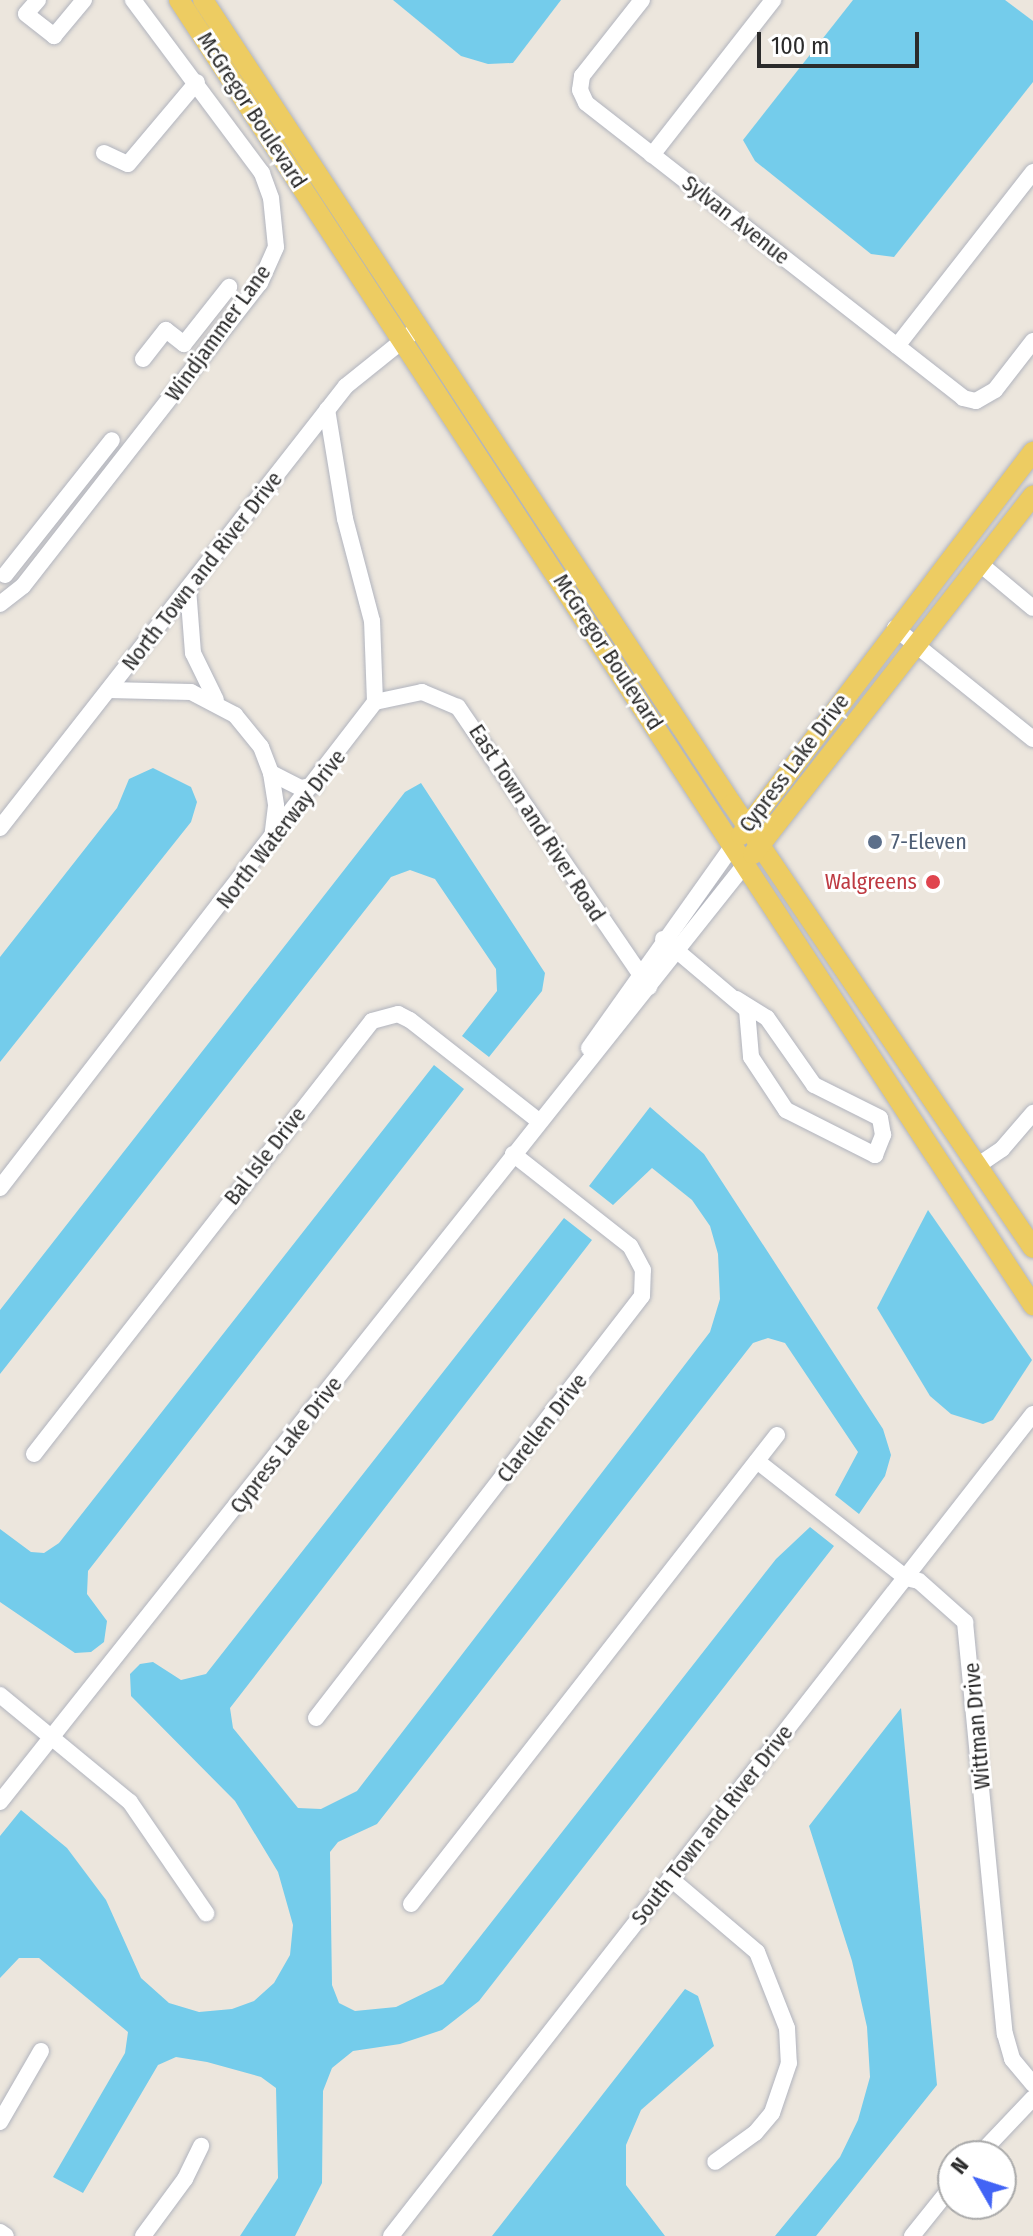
<!DOCTYPE html>
<style>
body{margin:0}
#map{position:relative;width:1033px;height:2236px;overflow:hidden;background:#ece6dd;font-family:"Fira Sans Condensed",sans-serif}
div>[style]{position:absolute}
[style*='--x']{left:calc(var(--x)*1px);top:calc(var(--y)*1px);width:calc(var(--w)*1px);rotate:calc(var(--a)*1deg)}
.water>*{inset:0;background:#74cceb}
.roads{filter:drop-shadow(0 0 2px #b1b4be) drop-shadow(0 0 2px #b1b4be)}
.minor>*{height:16px;margin:-8px;padding:0 8px;transform-origin:8px;border-radius:8px;background:#fff}
.major>*{height:20px;margin:-10px;padding:0 10px;transform-origin:10px;border-radius:10px;background:#edcc62}
.dots>*{width:22px;height:22px;translate:-50% -50%;box-sizing:border-box;border:4px solid #fff;border-radius:50%}
span{translate:-50% -50%;white-space:nowrap;text-align:center;line-height:1.15;-webkit-text-stroke:6px #fff;paint-order:stroke}
.street-label{font-size:22px;color:#2b2b2b}
.service-label{font-size:22px;color:#4e5e75}
.left{translate:0 -50%;text-align:left}
.health-label{font-size:22px;color:#be3a42}
.right{translate:-100% -50%;text-align:right}
.north{position:absolute;left:937px;top:2140px;width:80px;height:80px;box-sizing:border-box;background:#fff;border:2px solid #aaa;border-radius:50%;rotate:309deg;font-size:22px;font-weight:700;line-height:32px;text-align:center;color:#2b2b2b}
.north::after{content:'';display:block;margin:auto;width:28px;height:36px;background:#4264f5;clip-path:polygon(50% 0,100% 100%,50% 72%,0 100%)}
.scale{position:absolute;left:757px;top:32px;width:162px;height:36px;box-sizing:border-box;border:4px solid #2b2b2b;border-top:0;padding-left:10px;font-size:24px;line-height:28px;white-space:nowrap;color:#2b2b2b;-webkit-text-stroke:6px #fff;paint-order:stroke}
</style>
<div id="map">
<div class="water">
<div style="clip-path:polygon(393px 0,561px 0,513px 63px,488px 64px,461px 56px)"></div>
<div style="clip-path:polygon(853px 0,1005px 0,1033px 21px,1033px 82px,894px 257px,871px 254px,755px 161px,743px 140px)"></div>
<div style="clip-path:polygon(153px 768px,191px 787px,197px 802px,191px 822px,0 1062px,0 957px,117px 808px,129px 779px)"></div>
<div style="clip-path:polygon(421px 783px,545px 973px,542px 991px,489px 1057px,462px 1036px,497px 991px,496px 969px,435px 879px,410px 870px,391px 877px,0 1374px,0 1310px,405px 792px)"></div>
<div style="clip-path:polygon(434px 1065px,464px 1089px,88px 1571px,87px 1594px,107px 1621px,104px 1642px,91px 1652px,75px 1653px,0 1602px,0 1529px,31px 1552px,44px 1553px,59px 1543px)"></div>
<div style="clip-path:polygon(650px 1107px,704px 1154px,883px 1429px,891px 1455px,885px 1476px,859px 1514px,835px 1495px,858px 1452px,785px 1343px,768px 1338px,753px 1343px,377px 1824px,338px 1842px,330px 1852px,332px 1985px,339px 2003px,355px 2011px,396px 2007px,443px 1984px,776px 1559px,810px 1527px,834px 1546px,479px 2001px,442px 2030px,400px 2044px,353px 2051px,332px 2068px,323px 2091px,322px 2183px,295px 2236px,240px 2236px,278px 2178px,276px 2088px,261px 2077px,207px 2062px,176px 2057px,158px 2065px,83px 2193px,53px 2177px,125px 2053px,128px 2032px,39px 1958px,19px 1958px,0 1978px,0 1836px,21px 1810px,67px 1848px,106px 1900px,141px 1978px,169px 2003px,199px 2012px,232px 2009px,254px 2001px,274px 1983px,290px 1955px,293px 1925px,278px 1872px,235px 1801px,131px 1696px,130px 1674px,140px 1664px,153px 1662px,181px 1680px,206px 1674px,564px 1218px,592px 1240px,230px 1708px,233px 1728px,298px 1808px,321px 1809px,357px 1791px,710px 1332px,720px 1299px,718px 1254px,710px 1226px,692px 1200px,652px 1168px,613px 1205px,589px 1186px)"></div>
<div style="clip-path:polygon(928px 1210px,1032px 1360px,993px 1420px,983px 1424px,951px 1414px,930px 1396px,877px 1308px)"></div>
<div style="clip-path:polygon(901px 1708px,937px 2085px,816px 2236px,775px 2236px,840px 2157px,858px 2120px,870px 2077px,867px 2027px,852px 1961px,809px 1826px)"></div>
<div style="clip-path:polygon(685px 1989px,698px 1996px,714px 2046px,641px 2110px,626px 2145px,626px 2185px,665px 2236px,492px 2236px)"></div>
</div>
<div class="roads">
<div class="minor">
<div style="--x:38;--y:0;--w:18;--a:131"></div>
<div style="--x:26;--y:14;--w:36;--a:38"></div>
<div style="--x:54;--y:36;--w:47;--a:-50.2"></div>
<div style="--x:642;--y:0;--w:97;--a:128.3"></div>
<div style="--x:582;--y:76;--w:14;--a:98"></div>
<div style="--x:580;--y:90;--w:14;--a:65"></div>
<div style="--x:586;--y:103;--w:479;--a:38"></div>
<div style="--x:963;--y:398;--w:13;--a:13"></div>
<div style="--x:976;--y:401;--w:22;--a:-30"></div>
<div style="--x:995;--y:390;--w:62;--a:-52.2"></div>
<div style="--x:104;--y:153;--w:26;--a:25"></div>
<div style="--x:128;--y:164;--w:107;--a:-49.9"></div>
<div style="--x:652;--y:155;--w:197;--a:-52"></div>
<div style="--x:897;--y:346;--w:221;--a:-52"></div>
<div style="--x:143;--y:359;--w:37;--a:-52"></div>
<div style="--x:166;--y:330;--w:23;--a:38"></div>
<div style="--x:184;--y:344;--w:73;--a:-51.7"></div>
<div style="--x:979;--y:563;--w:70;--a:39.8"></div>
<div style="--x:5;--y:575;--w:172;--a:-51.6"></div>
<div style="--x:188;--y:588;--w:65;--a:85.6"></div>
<div style="--x:193;--y:653;--w:52;--a:63.9"></div>
<div style="--x:0;--y:604;--w:29;--a:-38"></div>
<div style="--x:23;--y:586;--w:385;--a:-52"></div>
<div style="--x:260;--y:283;--w:39;--a:-66"></div>
<div style="--x:276;--y:247;--w:49;--a:-95.8"></div>
<div style="--x:271;--y:198;--w:27;--a:-110"></div>
<div style="--x:262;--y:173;--w:216;--a:-126.7"></div>
<div style="--x:895;--y:628;--w:177;--a:38.8"></div>
<div style="--x:109;--y:690;--w:82;--a:1.4"></div>
<div style="--x:191;--y:692;--w:50;--a:27.6"></div>
<div style="--x:235;--y:715;--w:41;--a:50.9"></div>
<div style="--x:261;--y:747;--w:28;--a:69"></div>
<div style="--x:271;--y:773;--w:33;--a:81"></div>
<div style="--x:276;--y:806;--w:33;--a:97"></div>
<div style="--x:375;--y:702;--w:48;--a:-12"></div>
<div style="--x:422;--y:692;--w:39;--a:23"></div>
<div style="--x:458;--y:707;--w:339;--a:55.7"></div>
<div style="--x:271;--y:773;--w:34;--a:27"></div>
<div style="--x:301;--y:788;--w:14;--a:-12"></div>
<div style="--x:0;--y:828;--w:561;--a:-51.95"></div>
<div style="--x:346;--y:386;--w:85;--a:-38.8"></div>
<div style="--x:663;--y:939;--w:110;--a:40.2"></div>
<div style="--x:747;--y:1010;--w:47;--a:85.1"></div>
<div style="--x:751;--y:1057;--w:64;--a:56.6"></div>
<div style="--x:786;--y:1110;--w:100;--a:26.8"></div>
<div style="--x:875;--y:1155;--w:22;--a:-68"></div>
<div style="--x:883;--y:1135;--w:17;--a:-100"></div>
<div style="--x:880;--y:1118;--w:74;--a:-153.4"></div>
<div style="--x:814;--y:1085;--w:82;--a:-125"></div>
<div style="--x:767;--y:1018;--w:36;--a:-148"></div>
<div style="--x:589;--y:1048;--w:250;--a:-54.6"></div>
<div style="--x:977;--y:1166;--w:30;--a:-34"></div>
<div style="--x:1002;--y:1149;--w:48;--a:-49.3"></div>
<div style="--x:0;--y:1188;--w:614;--a:-52.35"></div>
<div style="--x:375;--y:702;--w:81;--a:-92.1"></div>
<div style="--x:372;--y:621;--w:106;--a:-104.8"></div>
<div style="--x:345;--y:519;--w:111;--a:-99.3"></div>
<div style="--x:34;--y:1454;--w:549;--a:-52.02"></div>
<div style="--x:372;--y:1021;--w:27;--a:-15"></div>
<div style="--x:398;--y:1014;--w:13;--a:27"></div>
<div style="--x:410;--y:1020;--w:164;--a:38.1"></div>
<div style="--x:757;--y:1461;--w:189;--a:38.1"></div>
<div style="--x:906;--y:1578;--w:13;--a:13"></div>
<div style="--x:919;--y:1581;--w:62;--a:41.7"></div>
<div style="--x:965;--y:1622;--w:414;--a:84.5"></div>
<div style="--x:1005;--y:2034;--w:26;--a:74"></div>
<div style="--x:1012;--y:2059;--w:33;--a:50"></div>
<div style="--x:0;--y:1695;--w:168;--a:39.5"></div>
<div style="--x:130;--y:1802;--w:135;--a:55.6"></div>
<div style="--x:316;--y:1718;--w:533;--a:-52.31"></div>
<div style="--x:642;--y:1296;--w:26;--a:-88"></div>
<div style="--x:643;--y:1270;--w:27;--a:-118"></div>
<div style="--x:630;--y:1246;--w:149;--a:-141.8"></div>
<div style="--x:0;--y:1802;--w:1199;--a:-51.53"></div>
<div style="--x:671;--y:1879;--w:113;--a:40.3"></div>
<div style="--x:757;--y:1952;--w:82;--a:68.5"></div>
<div style="--x:787;--y:2028;--w:35;--a:87"></div>
<div style="--x:789;--y:2063;--w:53;--a:108.8"></div>
<div style="--x:772;--y:2113;--w:26;--a:130"></div>
<div style="--x:755;--y:2133;--w:49;--a:144.1"></div>
<div style="--x:411;--y:1904;--w:595;--a:-52.03"></div>
<div style="--x:0;--y:2122;--w:82;--a:-60"></div>
<div style="--x:978;--y:2156;--w:80;--a:-46.5"></div>
<div style="--x:0;--y:2232;--w:7;--a:34"></div>
<div style="--x:143;--y:2236;--w:71;--a:-53.6"></div>
<div style="--x:185;--y:2179;--w:37;--a:-64"></div>
<div style="--x:391;--y:2236;--w:1043;--a:-52.01"></div>
<div style="--x:912;--y:2236;--w:65;--a:-51.2"></div>
</div>
<div class="major">
<div style="--x:179;--y:0;--w:1560;--a:56.8"></div>
<div style="--x:203;--y:0;--w:962;--a:56.66"></div>
<div style="--x:732;--y:804;--w:536;--a:55.87"></div>
<div style="--x:741;--y:835;--w:482;--a:-52.7"></div>
<div style="--x:753;--y:854;--w:455;--a:-52"></div>
</div>
</div>
<div class="dots">
<div style="left:875px;top:842px;background:#5c6f8a"></div>
<div style="left:933px;top:882px;background:#e0444e"></div>
</div>
<div class="street-label">
<span style="left:252px;top:110px;rotate:57deg">McGregor Boulevard</span>
<span style="left:736px;top:220px;rotate:38deg">Sylvan Avenue</span>
<span style="left:218px;top:333px;rotate:-54deg">Windjammer Lane</span>
<span style="left:202px;top:571px;rotate:-52deg">North Town and River Drive</span>
<span style="left:608px;top:652px;rotate:57deg">McGregor Boulevard</span>
<span style="left:794px;top:763px;rotate:-53deg">Cypress Lake Drive</span>
<span style="left:537px;top:823px;rotate:57deg">East Town and River Road</span>
<span style="left:281px;top:829px;rotate:-52deg">North Waterway Drive</span>
<span style="left:265px;top:1156px;rotate:-52deg">Bal Isle Drive</span>
<span style="left:542px;top:1428px;rotate:-52deg">Clarellen Drive</span>
<span style="left:286px;top:1445px;rotate:-52deg">Cypress Lake Drive</span>
<span style="left:977px;top:1726px;rotate:-95deg">Wittman Drive</span>
<span style="left:712px;top:1825px;rotate:-52deg">South Town and River Drive</span>
</div>
<div class="service-label">
<span class="left" style="left:891px;top:842px">7-Eleven</span>
</div>
<div class="health-label">
<span class="right" style="left:917px;top:882px">Walgreens</span>
</div>
<div class="north">N</div>
<div class="scale">100 m</div>
</div>
